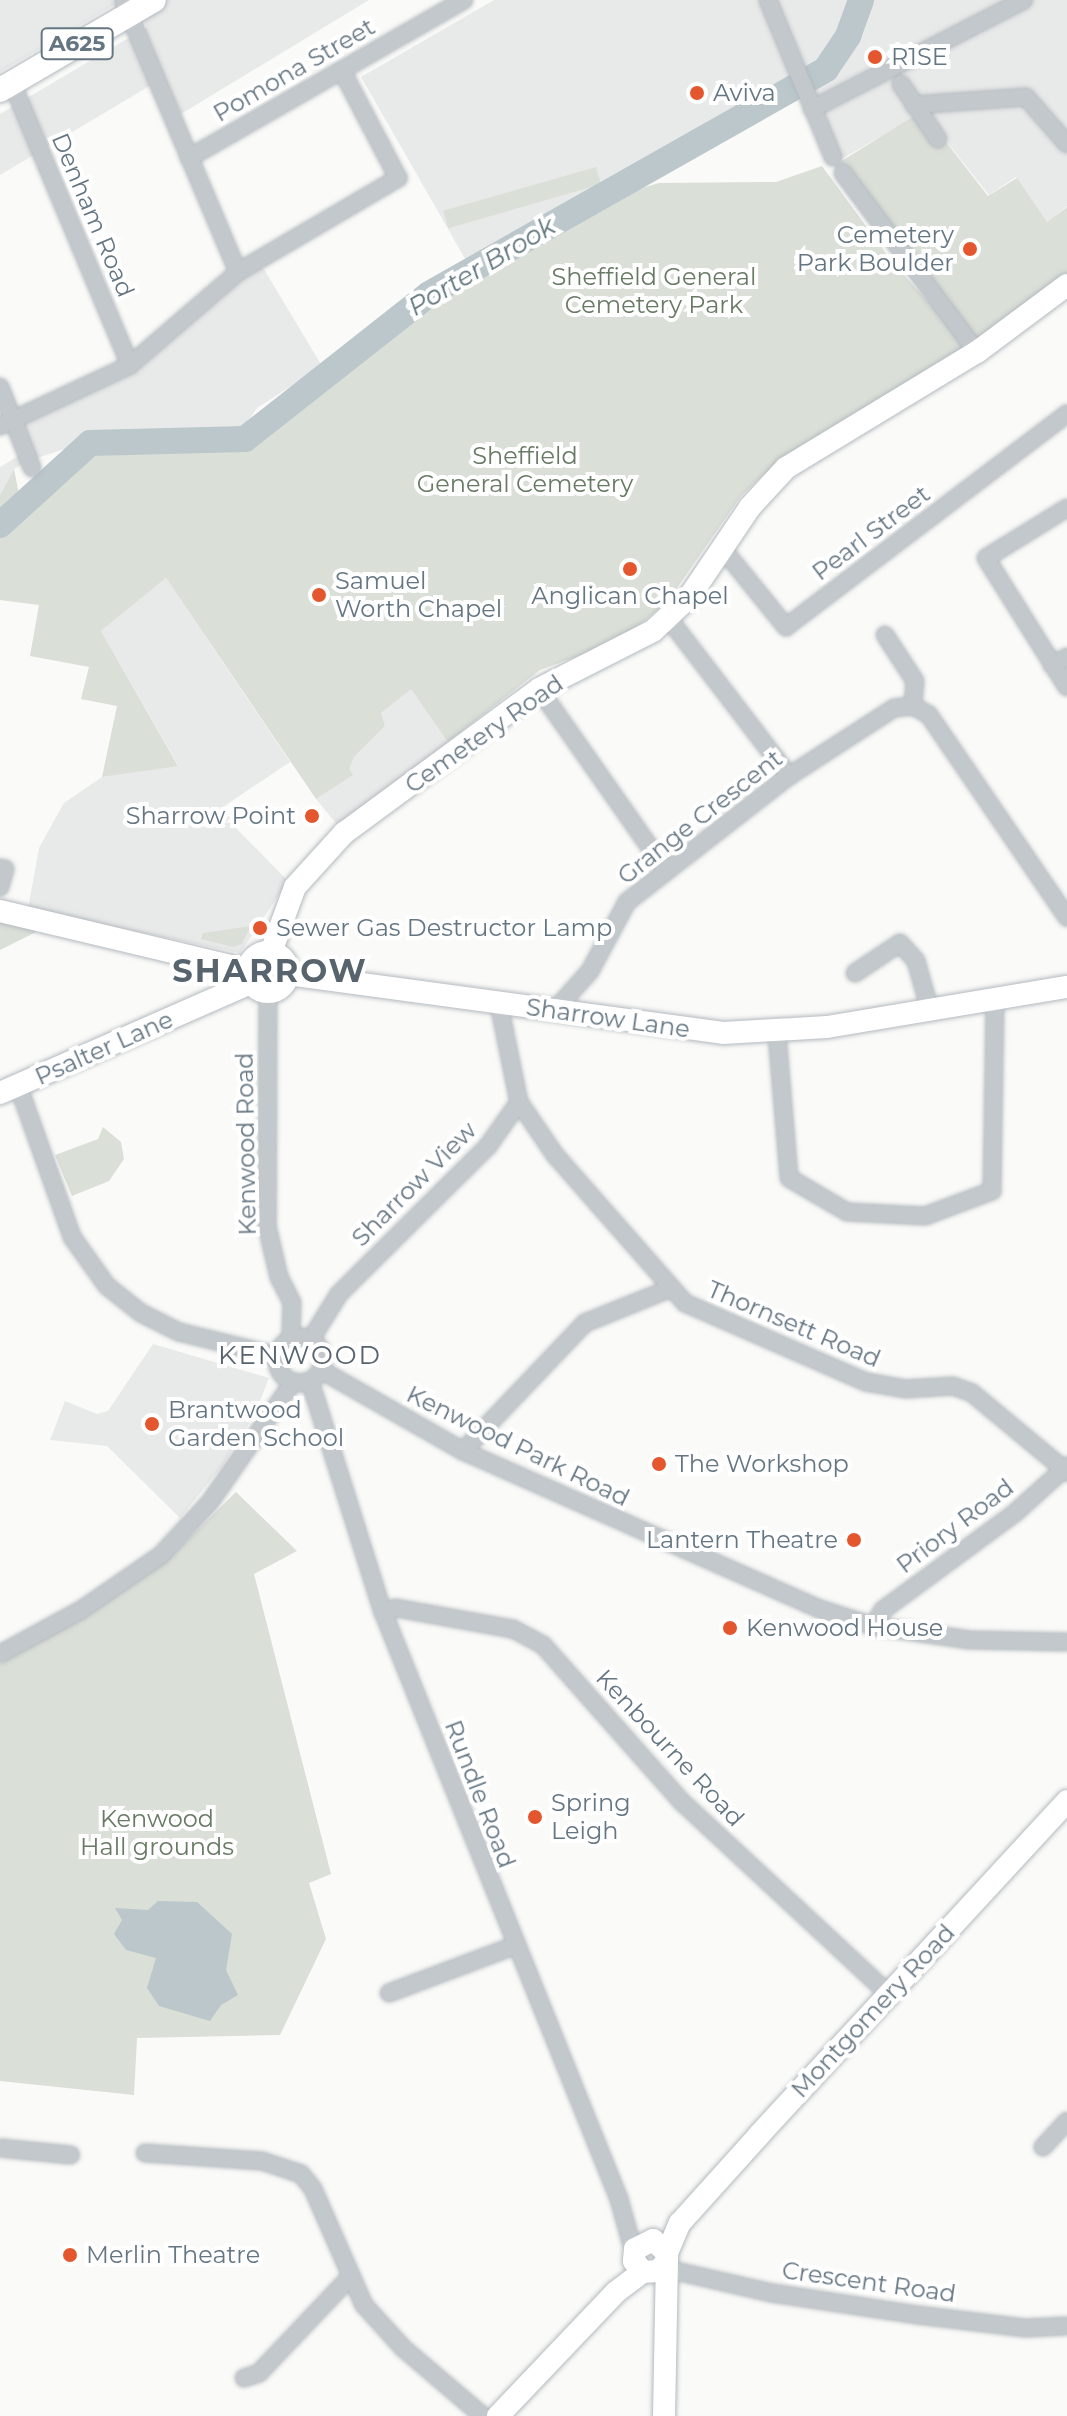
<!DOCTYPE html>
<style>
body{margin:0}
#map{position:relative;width:1067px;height:2416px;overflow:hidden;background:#fafaf8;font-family:Montserrat,sans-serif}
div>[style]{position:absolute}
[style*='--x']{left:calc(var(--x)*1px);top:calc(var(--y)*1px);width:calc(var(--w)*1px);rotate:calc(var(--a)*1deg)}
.built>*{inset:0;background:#e8e9e9}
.green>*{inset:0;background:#dadfd7;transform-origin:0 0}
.water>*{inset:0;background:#bbc7cb}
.river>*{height:26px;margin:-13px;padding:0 13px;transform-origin:13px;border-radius:13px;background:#bbc7cb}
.roads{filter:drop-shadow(0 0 2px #b3babf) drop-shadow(0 0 2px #b3babf)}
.street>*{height:16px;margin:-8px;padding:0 8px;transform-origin:8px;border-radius:8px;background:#c3c8cc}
.street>.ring{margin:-8px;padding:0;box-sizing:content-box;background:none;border:16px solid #c3c8cc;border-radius:50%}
.secondary>*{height:22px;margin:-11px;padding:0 11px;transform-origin:11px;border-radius:11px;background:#fff}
.secondary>.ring{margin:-11px;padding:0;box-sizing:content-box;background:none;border:22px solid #fff;border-radius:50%}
.primary>*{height:24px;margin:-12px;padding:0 12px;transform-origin:12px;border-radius:12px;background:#fff}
.dots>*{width:22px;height:22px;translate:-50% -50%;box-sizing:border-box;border:4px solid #fff;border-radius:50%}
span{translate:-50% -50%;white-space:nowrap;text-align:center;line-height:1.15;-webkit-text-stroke:8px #fff;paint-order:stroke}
.shield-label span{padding:2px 6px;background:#fff;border:2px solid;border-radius:6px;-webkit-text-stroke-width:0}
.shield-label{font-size:22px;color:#657683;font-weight:700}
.poi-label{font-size:24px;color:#657683}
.left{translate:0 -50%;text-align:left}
.right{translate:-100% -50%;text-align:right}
.street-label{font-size:24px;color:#657683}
.park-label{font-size:24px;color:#687a64}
.water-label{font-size:26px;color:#60757c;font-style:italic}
.neighbourhood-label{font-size:26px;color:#57646e;letter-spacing:2px}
.district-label{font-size:32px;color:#57646e;font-weight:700;letter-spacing:2px}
</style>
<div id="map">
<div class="built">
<div style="clip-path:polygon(0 0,112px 0,114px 5px,0 72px)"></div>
<div style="clip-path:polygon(136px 0,369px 0,181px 114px,163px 78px,0 175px,0 114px,147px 27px)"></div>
<div style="clip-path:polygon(494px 0,1067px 0,1067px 206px,1046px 223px,1016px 177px,989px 195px,923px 112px,840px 160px,804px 83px,657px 169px,601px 184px,467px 262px,361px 77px)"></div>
<div style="clip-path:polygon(259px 261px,322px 366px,257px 408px,241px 431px,193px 440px,101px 437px,28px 461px,14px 469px,0 495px,0 467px,25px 452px,15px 423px,130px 365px)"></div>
<div style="clip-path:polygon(166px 578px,290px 762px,223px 807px,236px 828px,288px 881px,240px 953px,28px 909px,39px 848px,64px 803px,102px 777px,178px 765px,101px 631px)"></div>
<div style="clip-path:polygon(411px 688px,457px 754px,344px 833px,316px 799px,352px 775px,348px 769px,354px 757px,385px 726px,381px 713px)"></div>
<div style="clip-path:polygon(153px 1344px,269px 1378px,255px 1414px,223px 1465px,180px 1518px,107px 1446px,50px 1440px,65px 1401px,97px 1414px,108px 1411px)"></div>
</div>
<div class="green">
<div style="clip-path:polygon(922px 111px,988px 196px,1017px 178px,1047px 222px,1067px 207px,1067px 280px,979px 343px,840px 162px)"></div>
<div style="clip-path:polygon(822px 166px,893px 263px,970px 348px,777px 462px,741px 496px,667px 602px,643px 622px,608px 645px,540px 670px,448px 742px,411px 689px,381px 713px,385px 726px,354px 757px,349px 769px,353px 775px,316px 799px,166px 578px,101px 631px,178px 766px,102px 777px,117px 706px,81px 699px,89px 667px,30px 656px,39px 605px,0 600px,0 495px,14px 469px,19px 494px,67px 452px,97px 443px,180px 446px,245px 440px,406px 317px,625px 193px,659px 183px,776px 182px)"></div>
<div style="left:596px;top:167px;width:18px;height:159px;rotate:74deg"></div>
<div style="clip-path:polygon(0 922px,28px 929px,38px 931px,0 950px)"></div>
<div style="clip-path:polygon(251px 926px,242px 944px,233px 947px,201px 939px,203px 933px)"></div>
<div style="clip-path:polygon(103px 1127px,121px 1142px,124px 1159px,109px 1181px,72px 1196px,55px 1155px,98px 1139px)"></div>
<div style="clip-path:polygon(236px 1492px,297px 1551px,254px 1574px,331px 1874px,309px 1883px,326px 1939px,280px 2035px,137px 2038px,134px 2095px,0 2081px,0 1664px,168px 1559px)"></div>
</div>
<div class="water">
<div style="clip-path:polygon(158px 1901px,197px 1902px,232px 1934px,226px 1970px,238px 1995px,221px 2005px,210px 2021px,159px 2006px,147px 1988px,156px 1958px,126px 1950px,114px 1934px,122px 1920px,115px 1908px,148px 1910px)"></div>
</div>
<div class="river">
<div style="--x:0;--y:525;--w:122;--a:-42.3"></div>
<div style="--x:90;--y:443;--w:155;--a:-1.5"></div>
<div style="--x:245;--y:439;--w:234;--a:-38.2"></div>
<div style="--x:429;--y:294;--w:456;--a:-29.5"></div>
<div style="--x:826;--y:69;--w:40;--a:-56"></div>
<div style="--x:848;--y:36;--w:38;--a:-70"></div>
</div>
<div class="roads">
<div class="street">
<div style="--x:123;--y:0;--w:295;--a:67.1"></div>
<div style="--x:768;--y:0;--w:170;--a:67.5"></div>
<div style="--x:12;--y:83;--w:306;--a:67.3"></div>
<div style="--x:901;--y:84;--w:66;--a:56.1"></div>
<div style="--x:914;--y:105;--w:112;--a:-4.1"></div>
<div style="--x:1026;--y:97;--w:62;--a:48.9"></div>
<div style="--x:812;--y:109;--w:238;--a:-27.2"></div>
<div style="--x:189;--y:158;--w:317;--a:-29.9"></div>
<div style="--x:843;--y:173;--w:224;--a:53.2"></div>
<div style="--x:0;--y:387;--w:87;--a:68.4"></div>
<div style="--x:0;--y:426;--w:144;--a:-25.1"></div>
<div style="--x:130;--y:365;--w:143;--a:-40.7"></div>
<div style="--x:238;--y:272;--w:186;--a:-30.4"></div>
<div style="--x:398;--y:178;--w:121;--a:-117.6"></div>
<div style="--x:1067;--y:508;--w:95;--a:148.3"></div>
<div style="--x:986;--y:558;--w:152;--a:57.9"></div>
<div style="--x:722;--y:548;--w:102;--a:51"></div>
<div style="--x:786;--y:627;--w:353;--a:-37.2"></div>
<div style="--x:669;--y:619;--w:198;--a:52.6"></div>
<div style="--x:885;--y:635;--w:55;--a:56.9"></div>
<div style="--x:915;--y:681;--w:25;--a:95"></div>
<div style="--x:1052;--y:665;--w:17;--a:-28"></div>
<div style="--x:539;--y:689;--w:220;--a:55"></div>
<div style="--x:0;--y:868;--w:5;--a:11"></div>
<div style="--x:5;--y:869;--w:19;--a:106"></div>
<div style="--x:855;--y:973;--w:54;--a:-33.7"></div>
<div style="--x:900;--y:943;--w:24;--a:48"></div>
<div style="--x:916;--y:961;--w:48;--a:74.2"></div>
<div style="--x:268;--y:992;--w:234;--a:90.2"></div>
<div style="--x:267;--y:1226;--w:52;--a:76.8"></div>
<div style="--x:279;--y:1277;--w:29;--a:63"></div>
<div style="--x:292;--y:1303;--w:35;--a:92"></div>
<div style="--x:499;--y:1004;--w:100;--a:78.5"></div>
<div style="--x:519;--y:1102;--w:64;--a:55.8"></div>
<div style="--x:555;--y:1155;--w:197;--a:48.7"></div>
<div style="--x:685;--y:1303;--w:197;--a:23.6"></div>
<div style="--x:866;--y:1382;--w:40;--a:10"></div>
<div style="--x:905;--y:1389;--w:48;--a:-3.6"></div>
<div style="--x:953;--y:1386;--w:20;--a:20"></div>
<div style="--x:972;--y:1393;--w:124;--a:39.7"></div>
<div style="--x:555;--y:1010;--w:52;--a:-48.1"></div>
<div style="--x:590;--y:971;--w:78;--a:-61.8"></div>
<div style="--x:627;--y:902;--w:205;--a:-37.9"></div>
<div style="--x:789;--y:776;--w:125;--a:-32.9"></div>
<div style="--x:894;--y:708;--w:19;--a:-6"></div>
<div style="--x:913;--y:706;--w:18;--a:29"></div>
<div style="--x:929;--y:715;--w:245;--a:55.7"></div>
<div style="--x:777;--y:1034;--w:144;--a:85.2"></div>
<div style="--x:789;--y:1178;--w:67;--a:30.4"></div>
<div style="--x:847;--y:1212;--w:78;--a:2.9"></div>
<div style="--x:925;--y:1216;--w:72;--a:-20.5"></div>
<div style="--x:992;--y:1191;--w:193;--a:-89.1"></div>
<div style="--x:18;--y:1085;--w:161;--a:70.4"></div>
<div style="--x:72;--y:1237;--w:60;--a:54.5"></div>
<div style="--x:107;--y:1286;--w:43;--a:38.5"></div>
<div style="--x:141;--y:1313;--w:42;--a:26.6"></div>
<div style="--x:179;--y:1332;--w:101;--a:13.8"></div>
<div class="ring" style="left:277px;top:1337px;width:30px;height:30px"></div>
<div style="--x:311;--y:1339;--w:53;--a:-58.1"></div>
<div style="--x:339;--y:1294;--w:210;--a:-44.8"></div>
<div style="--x:488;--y:1146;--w:54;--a:-54.8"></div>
<div style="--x:321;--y:1370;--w:163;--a:29.7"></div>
<div style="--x:463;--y:1451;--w:387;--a:23.9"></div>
<div style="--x:817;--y:1608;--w:59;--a:17.8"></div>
<div style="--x:873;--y:1626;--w:98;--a:8.2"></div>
<div style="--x:970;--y:1640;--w:97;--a:1.2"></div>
<div style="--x:310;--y:1381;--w:242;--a:72.5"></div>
<div style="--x:383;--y:1612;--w:633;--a:68.1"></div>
<div style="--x:619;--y:2199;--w:56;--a:74.5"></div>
<div style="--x:463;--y:1451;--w:177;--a:-46.4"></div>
<div style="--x:585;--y:1323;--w:91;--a:-22"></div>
<div style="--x:383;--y:1612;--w:14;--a:-17"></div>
<div style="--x:396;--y:1608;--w:119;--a:10.2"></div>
<div style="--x:513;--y:1629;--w:34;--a:28"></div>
<div style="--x:543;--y:1645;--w:207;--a:48.5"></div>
<div style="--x:680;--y:1800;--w:284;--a:42.9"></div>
<div style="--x:873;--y:1626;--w:19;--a:-58"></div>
<div style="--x:883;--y:1610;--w:164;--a:-36.3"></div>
<div style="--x:1015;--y:1513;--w:70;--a:-42.1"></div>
<div style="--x:0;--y:1654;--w:92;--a:-28.5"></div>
<div style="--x:81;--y:1610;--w:97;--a:-34.5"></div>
<div style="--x:161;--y:1555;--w:72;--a:-47.2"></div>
<div style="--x:210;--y:1502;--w:146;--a:-55.3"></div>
<div style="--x:389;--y:1993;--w:134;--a:-20.6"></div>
<div style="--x:1043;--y:2147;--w:35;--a:-47"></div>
<div style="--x:0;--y:2148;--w:71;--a:5.6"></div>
<div style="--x:145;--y:2153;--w:117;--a:3.9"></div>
<div style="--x:262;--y:2161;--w:41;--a:18.4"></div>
<div style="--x:301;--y:2174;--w:19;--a:51"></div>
<div style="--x:313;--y:2189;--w:127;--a:66.3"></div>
<div style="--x:364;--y:2305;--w:58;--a:47.8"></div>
<div style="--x:403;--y:2348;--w:105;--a:40.4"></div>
<div style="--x:667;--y:2269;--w:108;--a:12.9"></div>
<div style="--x:772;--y:2293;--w:148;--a:8.6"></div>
<div style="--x:918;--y:2315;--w:109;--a:6.9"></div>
<div style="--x:1026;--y:2328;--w:41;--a:-2.8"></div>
<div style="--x:244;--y:2378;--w:16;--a:-18"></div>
<div style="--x:259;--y:2373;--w:134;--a:-46.5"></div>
</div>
<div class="secondary">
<div style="--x:0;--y:911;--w:255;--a:13.4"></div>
<div style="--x:271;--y:952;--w:69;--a:-69.7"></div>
<div style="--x:295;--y:887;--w:73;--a:-47.8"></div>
<div style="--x:344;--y:833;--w:242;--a:-36.4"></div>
<div style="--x:539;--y:689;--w:128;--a:-27"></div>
<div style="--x:653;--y:631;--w:51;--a:-43.4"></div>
<div style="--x:690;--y:596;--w:107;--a:-56"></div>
<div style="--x:750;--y:507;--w:53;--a:-47.3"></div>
<div style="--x:786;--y:468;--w:223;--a:-31.3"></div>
<div style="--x:977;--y:352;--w:112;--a:-36.7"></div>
<div class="ring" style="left:248px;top:952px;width:18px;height:18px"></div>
<div style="--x:288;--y:974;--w:439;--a:7.7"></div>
<div style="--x:723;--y:1033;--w:104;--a:-3.3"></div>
<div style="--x:827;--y:1027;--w:243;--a:-9.5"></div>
<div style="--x:0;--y:1093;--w:274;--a:-23.7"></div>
<div style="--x:667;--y:2253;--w:33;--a:-67"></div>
<div style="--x:680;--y:2223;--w:120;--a:-48"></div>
<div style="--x:760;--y:2134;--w:453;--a:-47.3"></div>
<div style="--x:498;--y:2416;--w:171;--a:-46.4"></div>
<div style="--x:616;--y:2292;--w:34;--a:-37"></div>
<div style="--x:664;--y:2416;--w:163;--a:-88.9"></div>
<div style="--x:667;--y:2253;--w:19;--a:-137"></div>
<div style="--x:653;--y:2240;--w:20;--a:153"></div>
<div style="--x:635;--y:2249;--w:12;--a:95"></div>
<div style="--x:634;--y:2261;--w:14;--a:51"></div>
<div style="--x:643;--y:2272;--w:15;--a:-4"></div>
<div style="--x:658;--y:2271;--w:12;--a:-48"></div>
</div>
<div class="primary">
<div style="--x:0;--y:90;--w:178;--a:-30.3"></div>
</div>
</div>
<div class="dots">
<div style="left:875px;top:57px;background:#e4572e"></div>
<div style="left:697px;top:93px;background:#e4572e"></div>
<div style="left:970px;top:249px;background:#e4572e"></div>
<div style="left:630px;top:569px;background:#e4572e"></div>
<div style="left:319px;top:595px;background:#e4572e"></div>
<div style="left:312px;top:816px;background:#e4572e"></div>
<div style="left:260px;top:928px;background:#e4572e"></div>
<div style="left:152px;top:1424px;background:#e4572e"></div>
<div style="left:659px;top:1464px;background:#e4572e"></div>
<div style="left:854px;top:1540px;background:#e4572e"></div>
<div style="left:730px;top:1628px;background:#e4572e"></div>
<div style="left:535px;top:1817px;background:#e4572e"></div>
<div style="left:70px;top:2255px;background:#e4572e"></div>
</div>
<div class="shield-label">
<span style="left:77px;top:44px">A625</span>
</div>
<div class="poi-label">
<span class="left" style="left:891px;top:57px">R1SE</span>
<span class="left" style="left:713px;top:93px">Aviva</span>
<span class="right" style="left:954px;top:249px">Cemetery<br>Park Boulder</span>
<span class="left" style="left:335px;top:595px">Samuel<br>Worth Chapel</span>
<span style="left:630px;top:596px">Anglican Chapel</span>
<span class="right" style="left:296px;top:816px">Sharrow Point</span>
<span class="left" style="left:276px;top:928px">Sewer Gas Destructor Lamp</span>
<span class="left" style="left:168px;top:1424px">Brantwood<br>Garden School</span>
<span class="left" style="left:675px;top:1464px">The Workshop</span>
<span class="right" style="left:838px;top:1540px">Lantern Theatre</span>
<span class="left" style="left:746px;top:1628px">Kenwood House</span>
<span class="left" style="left:551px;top:1817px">Spring<br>Leigh</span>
<span class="left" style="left:86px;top:2255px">Merlin Theatre</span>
</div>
<div class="street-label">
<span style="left:294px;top:70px;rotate:-30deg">Pomona Street</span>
<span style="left:93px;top:215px;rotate:67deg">Denham Road</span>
<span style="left:871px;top:533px;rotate:-37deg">Pearl Street</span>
<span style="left:484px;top:734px;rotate:-35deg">Cemetery Road</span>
<span style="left:700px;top:817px;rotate:-38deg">Grange Crescent</span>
<span style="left:608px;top:1018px;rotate:8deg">Sharrow Lane</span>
<span style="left:104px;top:1048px;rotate:-24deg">Psalter Lane</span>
<span style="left:246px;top:1144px;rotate:-91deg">Kenwood Road</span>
<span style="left:414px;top:1184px;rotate:-45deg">Sharrow View</span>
<span style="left:794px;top:1324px;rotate:23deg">Thornsett Road</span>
<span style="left:518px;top:1446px;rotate:26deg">Kenwood Park Road</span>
<span style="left:955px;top:1526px;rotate:-37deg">Priory Road</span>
<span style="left:670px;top:1748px;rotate:47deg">Kenbourne Road</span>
<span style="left:480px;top:1794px;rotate:69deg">Rundle Road</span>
<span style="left:873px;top:2011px;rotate:-47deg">Montgomery Road</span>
<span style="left:869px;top:2282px;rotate:8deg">Crescent Road</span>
</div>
<div class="park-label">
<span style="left:654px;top:291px">Sheffield General<br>Cemetery Park</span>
<span style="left:525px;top:470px">Sheffield<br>General Cemetery</span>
<span style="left:157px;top:1833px">Kenwood<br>Hall grounds</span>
</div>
<div class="water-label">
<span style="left:482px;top:267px;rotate:-31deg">Porter Brook</span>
</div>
<div class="neighbourhood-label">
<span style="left:300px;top:1356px">KENWOOD</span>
</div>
<div class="district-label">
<span style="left:270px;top:971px">SHARROW</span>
</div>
</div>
